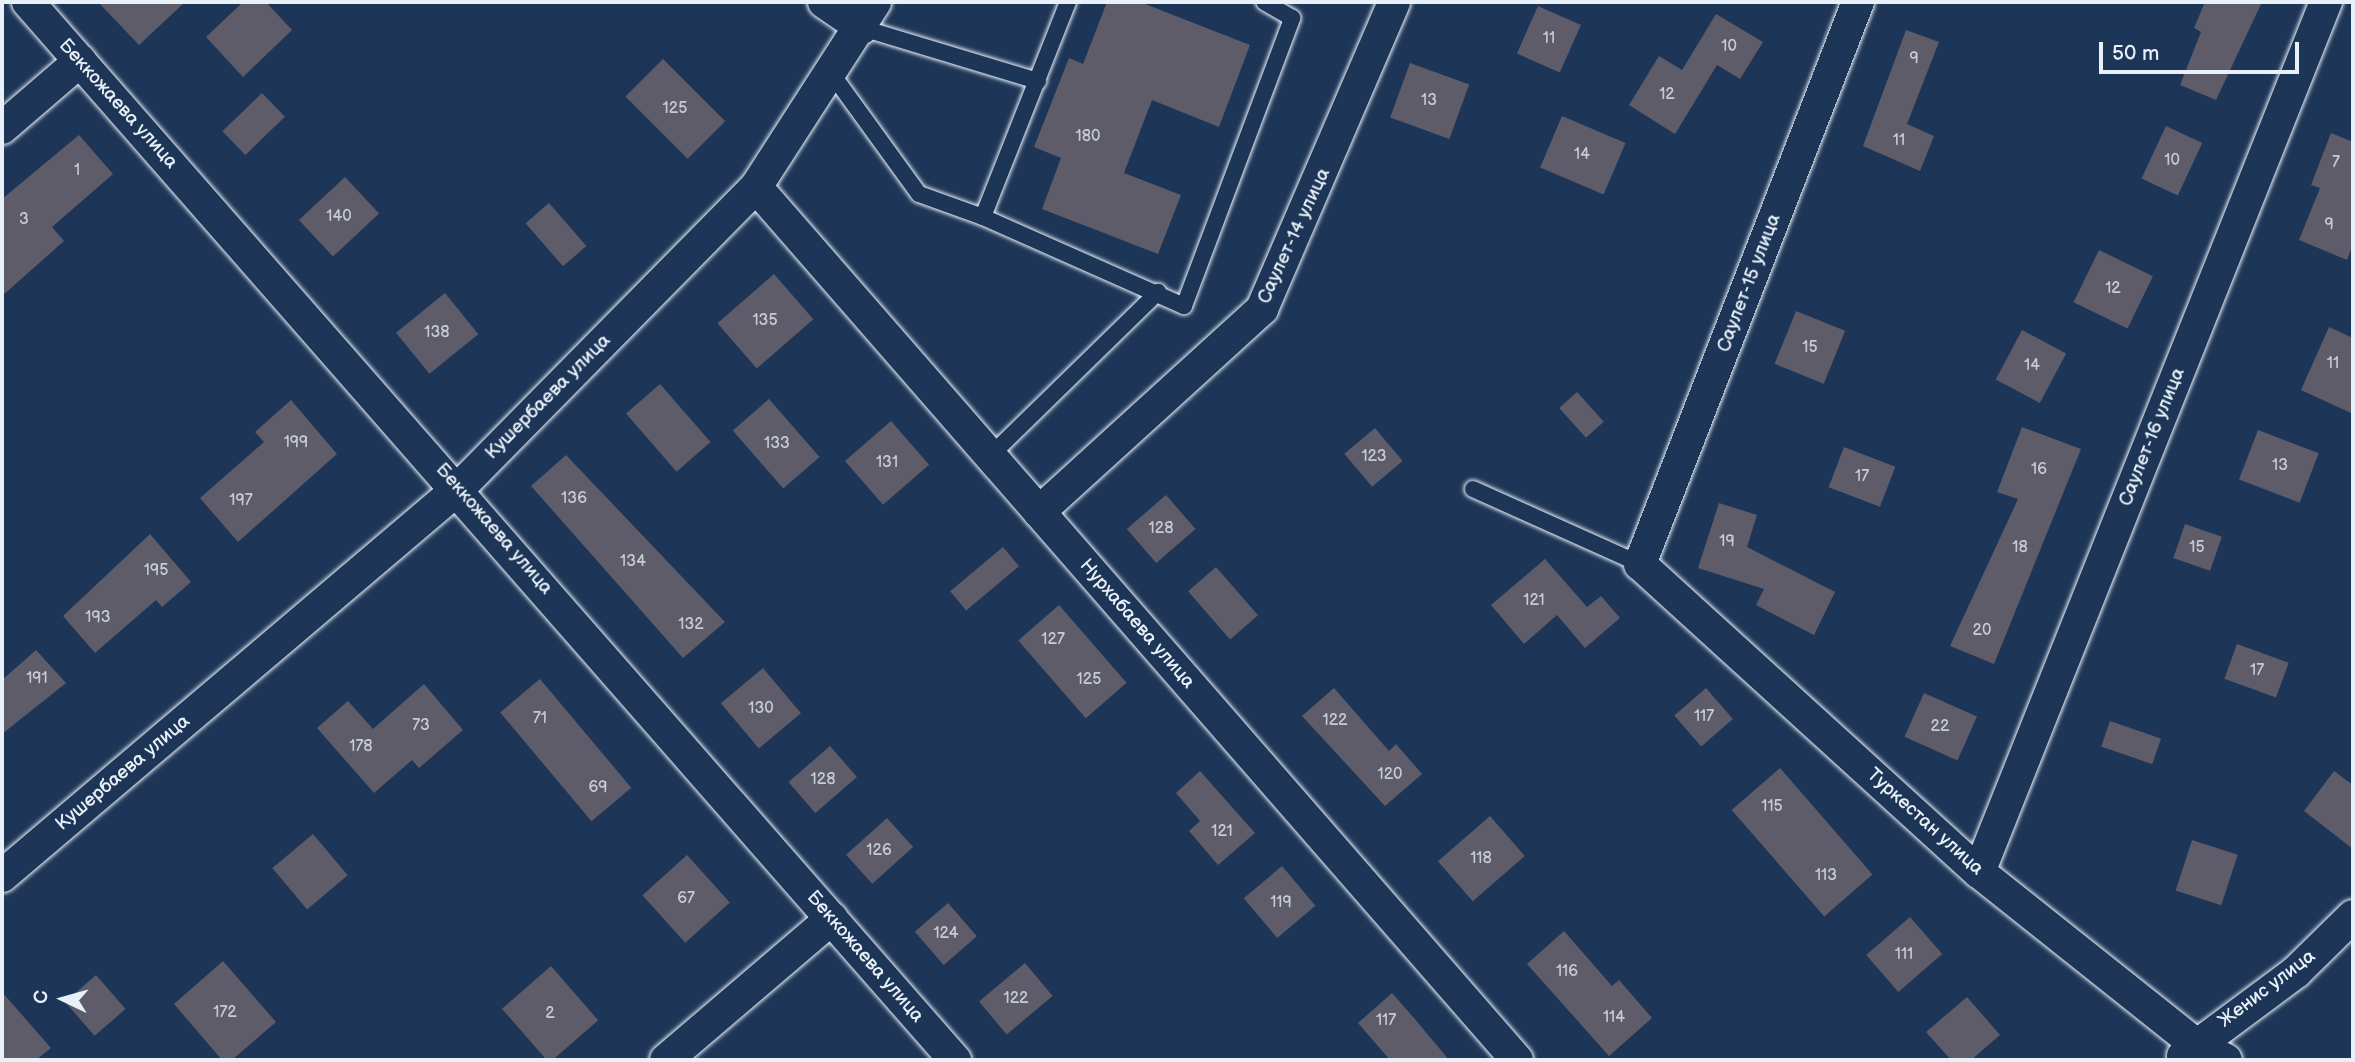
<!DOCTYPE html>
<meta charset="utf-8">
<style>
body{margin:0}
#map{position:relative;width:2355px;height:1062px;overflow:hidden;background:#1d3557;font-family:"Balsamiq Sans",sans-serif}
div>[style]{position:absolute}
[style*='--x']{left:calc(var(--x)*1px);top:calc(var(--y)*1px);width:calc(var(--w)*1px);rotate:calc(var(--a)*1deg)}
.building>*{inset:0;background:#5e5c69;transform-origin:0 0}
.roads{filter:drop-shadow(0 0 2px #e8f1f8) drop-shadow(0 0 2px #e8f1f8)}
.service>*{height:16px;margin:-8px;padding:0 8px;transform-origin:8px;border-radius:8px;background:#1d3557}
.minor>*{height:32px;margin:-16px;padding:0 16px;transform-origin:16px;border-radius:16px;background:#1d3557}
span{translate:-50% -50%;white-space:nowrap;text-align:center;line-height:1.15;-webkit-text-stroke:5px #1d3557;paint-order:stroke}
.number-label{font-size:16px;color:#c6ccd4}
.number-label span{-webkit-text-stroke-width:0}
.street-label{font-size:19px;color:#e8f1f8}
.frame{position:absolute;inset:0;border:4px solid #e8f1f8;pointer-events:none}
.north{position:absolute;left:28px;top:964px;width:70px;height:70px;-webkit-text-stroke:5px #1d3557;paint-order:stroke;rotate:275deg;font-size:19px;font-weight:700;line-height:28px;text-align:center;color:#e8f1f8}
.north::after{content:'';display:block;margin:auto;width:24px;height:32px;background:#e8f1f8;clip-path:polygon(50% 0,100% 100%,50% 72%,0 100%)}
.scale{position:absolute;left:2099px;top:42px;width:200px;height:32px;box-sizing:border-box;border:4px solid #e8f1f8;border-top:0;padding-left:9px;font-size:21px;line-height:24px;white-space:nowrap;color:#e8f1f8;-webkit-text-stroke:5px #1d3557;paint-order:stroke}
</style>
<div id="map">
<div class="building">
<div style="clip-path:polygon(98px 2px,185px 2px,139px 45px)"></div>
<div style="clip-path:polygon(243px 2px,266px 2px,292px 30px,243px 77px,206px 37px)"></div>
<div style="clip-path:polygon(1107px 2px,1140px 2px,1250px 45px,1219px 127px,1152px 100px,1124px 173px,1181px 195px,1158px 254px,1042px 209px,1061px 158px,1034px 147px,1069px 58px,1083px 64px)"></div>
<div style="clip-path:polygon(2205px 2px,2262px 2px,2216px 100px,2180px 85px,2201px 32px,2194px 28px)"></div>
<div style="left:1538px;top:6px;width:47px;height:52px;rotate:24deg"></div>
<div style="clip-path:polygon(1716px 14px,1763px 42px,1740px 79px,1717px 65px,1675px 134px,1629px 105px,1659px 56px,1682px 70px)"></div>
<div style="clip-path:polygon(1906px 30px,1939px 42px,1907px 124px,1934px 136px,1920px 171px,1863px 146px)"></div>
<div style="left:663px;top:59px;width:88px;height:53px;rotate:45deg"></div>
<div style="left:1410px;top:63px;width:63px;height:58px;rotate:20deg"></div>
<div style="left:262px;top:93px;width:33px;height:55px;rotate:46deg"></div>
<div style="left:1562px;top:116px;width:69px;height:56px;rotate:23deg"></div>
<div style="left:2166px;top:126px;width:40px;height:58px;rotate:25deg"></div>
<div style="clip-path:polygon(2331px 133px,2353px 142px,2353px 244px,2347px 260px,2299px 240px,2320px 188px,2311px 185px)"></div>
<div style="clip-path:polygon(79px 135px,113px 174px,52px 227px,64px 241px,2px 296px,2px 199px)"></div>
<div style="left:345px;top:177px;width:50px;height:63px;rotate:47deg"></div>
<div style="left:549px;top:203px;width:57px;height:31px;rotate:49deg"></div>
<div style="left:2099px;top:250px;width:60px;height:58px;rotate:26deg"></div>
<div style="left:774px;top:274px;width:60px;height:75px;rotate:49deg"></div>
<div style="left:445px;top:293px;width:53px;height:63px;rotate:51deg"></div>
<div style="left:1796px;top:311px;width:53px;height:57px;rotate:22deg"></div>
<div style="clip-path:polygon(2329px 327px,2353px 338px,2353px 414px,2301px 390px)"></div>
<div style="left:2022px;top:330px;width:50px;height:56px;rotate:28deg"></div>
<div style="left:660px;top:384px;width:77px;height:45px;rotate:49deg"></div>
<div style="left:1577px;top:392px;width:40px;height:24px;rotate:48deg"></div>
<div style="left:769px;top:399px;width:77px;height:48px;rotate:49deg"></div>
<div style="clip-path:polygon(291px 400px,337px 454px,238px 542px,200px 498px,264px 442px,255px 432px)"></div>
<div style="left:891px;top:421px;width:58px;height:61px;rotate:49deg"></div>
<div style="clip-path:polygon(2022px 427px,2081px 449px,1994px 664px,1950px 646px,2018px 499px,1997px 492px)"></div>
<div style="left:1375px;top:428px;width:43px;height:40px;rotate:50deg"></div>
<div style="left:2258px;top:430px;width:65px;height:53px;rotate:21deg"></div>
<div style="left:1844px;top:447px;width:55px;height:43px;rotate:21deg"></div>
<div style="clip-path:polygon(566px 455px,725px 622px,683px 658px,531px 486px)"></div>
<div style="left:1166px;top:495px;width:45px;height:52px;rotate:49deg"></div>
<div style="clip-path:polygon(1719px 503px,1757px 515px,1747px 547px,1835px 592px,1814px 635px,1756px 605px,1764px 589px,1698px 568px)"></div>
<div style="left:2185px;top:524px;width:39px;height:36px;rotate:19deg"></div>
<div style="clip-path:polygon(150px 534px,191px 582px,162px 607px,156px 600px,95px 653px,63px 616px)"></div>
<div style="left:1003px;top:547px;width:25px;height:69px;rotate:50deg"></div>
<div style="clip-path:polygon(1545px 559px,1587px 607px,1601px 596px,1620px 618px,1585px 648px,1557px 615px,1524px 644px,1491px 605px)"></div>
<div style="left:1216px;top:567px;width:64px;height:37px;rotate:49deg"></div>
<div style="left:1059px;top:605px;width:103px;height:54px;rotate:49deg"></div>
<div style="left:2237px;top:644px;width:55px;height:37px;rotate:20deg"></div>
<div style="clip-path:polygon(36px 650px,66px 683px,2px 734px,2px 680px)"></div>
<div style="left:763px;top:668px;width:59px;height:55px;rotate:50deg"></div>
<div style="left:540px;top:679px;width:142px;height:52px;rotate:50deg"></div>
<div style="clip-path:polygon(424px 684px,463px 730px,419px 768px,412px 760px,374px 793px,317px 728px,348px 701px,373px 729px)"></div>
<div style="clip-path:polygon(1334px 688px,1389px 751px,1396px 744px,1422px 774px,1385px 806px,1302px 716px)"></div>
<div style="left:1706px;top:688px;width:41px;height:42px;rotate:49deg"></div>
<div style="left:1924px;top:693px;width:58px;height:48px;rotate:24deg"></div>
<div style="left:2110px;top:721px;width:54px;height:27px;rotate:19deg"></div>
<div style="left:830px;top:746px;width:41px;height:55px;rotate:49deg"></div>
<div style="left:1780px;top:768px;width:141px;height:64px;rotate:49deg"></div>
<div style="clip-path:polygon(1200px 771px,1255px 833px,1218px 865px,1189px 831px,1200px 821px,1176px 793px)"></div>
<div style="clip-path:polygon(2334px 771px,2353px 785px,2353px 849px,2304px 811px)"></div>
<div style="left:1490px;top:816px;width:53px;height:69px;rotate:49deg"></div>
<div style="left:887px;top:818px;width:39px;height:55px;rotate:48deg"></div>
<div style="left:313px;top:834px;width:54px;height:53px;rotate:50deg"></div>
<div style="left:2192px;top:840px;width:48px;height:53px;rotate:18deg"></div>
<div style="left:687px;top:855px;width:64px;height:60px;rotate:48deg"></div>
<div style="left:1282px;top:866px;width:52px;height:50px;rotate:50deg"></div>
<div style="left:948px;top:903px;width:44px;height:44px;rotate:49deg"></div>
<div style="left:1910px;top:917px;width:49px;height:58px;rotate:49deg"></div>
<div style="clip-path:polygon(1564px 931px,1612px 986px,1619px 980px,1652px 1018px,1609px 1056px,1527px 964px)"></div>
<div style="clip-path:polygon(223px 961px,276px 1022px,232px 1060px,222px 1060px,174px 1004px)"></div>
<div style="left:1025px;top:963px;width:43px;height:60px;rotate:50deg"></div>
<div style="left:551px;top:966px;width:72px;height:65px;rotate:49deg"></div>
<div style="left:96px;top:975px;width:45px;height:41px;rotate:49deg"></div>
<div style="clip-path:polygon(2px 992px,51px 1048px,36px 1060px,2px 1060px)"></div>
<div style="clip-path:polygon(1392px 993px,1414px 1018px,1449px 1060px,1390px 1060px,1358px 1023px)"></div>
<div style="clip-path:polygon(1967px 997px,2000px 1035px,1971px 1060px,1951px 1060px,1926px 1032px)"></div>
</div>
<div class="roads">
<div class="service">
<div style="--x:1068;--y:2;--w:231;--a:111.6"></div>
<div style="--x:983;--y:217;--w:220;--a:23.9"></div>
<div style="--x:1184;--y:306;--w:308;--a:-69.4"></div>
<div style="--x:1292;--y:18;--w:32;--a:-150"></div>
<div style="--x:862;--y:28;--w:184;--a:16.8"></div>
<div style="--x:832;--y:74;--w:148;--a:54.1"></div>
<div style="--x:919;--y:194;--w:68;--a:19.8"></div>
<div style="--x:990;--y:456;--w:235;--a:-44.3"></div>
<div style="--x:1473;--y:489;--w:183;--a:24.2"></div>
</div>
<div class="minor">
<div style="--x:28;--y:2;--w:1407;--a:48.78"></div>
<div style="--x:824;--y:2;--w:46;--a:34.4"></div>
<div style="--x:1858;--y:2;--w:603;--a:111.2"></div>
<div style="--x:1640;--y:564;--w:458;--a:42.3"></div>
<div style="--x:1979;--y:872;--w:275;--a:38.5"></div>
<div style="--x:2194;--y:1043;--w:36;--a:28"></div>
<div style="--x:2;--y:128;--w:103;--a:-40.7"></div>
<div style="--x:756;--y:187;--w:1158;--a:48.92"></div>
<div style="--x:1039;--y:512;--w:302;--a:-42.3"></div>
<div style="--x:1262;--y:309;--w:334;--a:-66.7"></div>
<div style="--x:1979;--y:872;--w:937;--a:-68.26"></div>
<div style="--x:2;--y:876;--w:599;--a:-40.33"></div>
<div style="--x:459;--y:488;--w:423;--a:-45.4"></div>
<div style="--x:756;--y:187;--w:220;--a:-57.2"></div>
<div style="--x:2183;--y:1056;--w:141;--a:-36.6"></div>
<div style="--x:2296;--y:972;--w:80;--a:-44.5"></div>
<div style="--x:666;--y:1060;--w:218;--a:-40.5"></div>
</div>
</div>
<div class="number-label">
<span style="left:1549px;top:39px">11</span>
<span style="left:1729px;top:47px">10</span>
<span style="left:1914px;top:59px">9</span>
<span style="left:1667px;top:95px">12</span>
<span style="left:1429px;top:101px">13</span>
<span style="left:675px;top:109px">125</span>
<span style="left:1088px;top:137px">180</span>
<span style="left:1899px;top:141px">11</span>
<span style="left:1582px;top:155px">14</span>
<span style="left:2172px;top:161px">10</span>
<span style="left:2336px;top:163px">7</span>
<span style="left:77px;top:171px">1</span>
<span style="left:339px;top:217px">140</span>
<span style="left:24px;top:220px">3</span>
<span style="left:2329px;top:225px">9</span>
<span style="left:2113px;top:289px">12</span>
<span style="left:765px;top:321px">135</span>
<span style="left:437px;top:333px">138</span>
<span style="left:1810px;top:348px">15</span>
<span style="left:2333px;top:364px">11</span>
<span style="left:2032px;top:366px">14</span>
<span style="left:296px;top:443px">199</span>
<span style="left:777px;top:444px">133</span>
<span style="left:1374px;top:457px">123</span>
<span style="left:887px;top:463px">131</span>
<span style="left:2280px;top:466px">13</span>
<span style="left:2039px;top:470px">16</span>
<span style="left:1862px;top:477px">17</span>
<span style="left:574px;top:499px">136</span>
<span style="left:241px;top:501px">197</span>
<span style="left:1161px;top:529px">128</span>
<span style="left:1727px;top:542px">19</span>
<span style="left:2020px;top:548px">18</span>
<span style="left:2197px;top:548px">15</span>
<span style="left:633px;top:562px">134</span>
<span style="left:156px;top:571px">195</span>
<span style="left:1534px;top:601px">121</span>
<span style="left:98px;top:618px">193</span>
<span style="left:691px;top:625px">132</span>
<span style="left:1982px;top:631px">20</span>
<span style="left:1053px;top:640px">127</span>
<span style="left:2257px;top:671px">17</span>
<span style="left:37px;top:679px">191</span>
<span style="left:1089px;top:680px">125</span>
<span style="left:761px;top:709px">130</span>
<span style="left:1704px;top:717px">117</span>
<span style="left:540px;top:719px">71</span>
<span style="left:1335px;top:721px">122</span>
<span style="left:421px;top:726px">73</span>
<span style="left:1940px;top:727px">22</span>
<span style="left:361px;top:747px">178</span>
<span style="left:1390px;top:775px">120</span>
<span style="left:823px;top:780px">128</span>
<span style="left:598px;top:788px">69</span>
<span style="left:1772px;top:807px">115</span>
<span style="left:1222px;top:832px">121</span>
<span style="left:879px;top:851px">126</span>
<span style="left:1481px;top:859px">118</span>
<span style="left:1826px;top:876px">113</span>
<span style="left:686px;top:899px">67</span>
<span style="left:1281px;top:903px">119</span>
<span style="left:946px;top:934px">124</span>
<span style="left:1904px;top:955px">111</span>
<span style="left:1567px;top:972px">116</span>
<span style="left:1016px;top:999px">122</span>
<span style="left:225px;top:1013px">172</span>
<span style="left:550px;top:1014px">2</span>
<span style="left:1614px;top:1018px">114</span>
<span style="left:1386px;top:1021px">117</span>
</div>
<div class="street-label">
<span style="left:118px;top:104px;rotate:48deg">Беккожаева улица</span>
<span style="left:1294px;top:236px;rotate:-65deg">Саулет-14 улица</span>
<span style="left:1749px;top:283px;rotate:-69deg">Саулет-15 улица</span>
<span style="left:548px;top:397px;rotate:-45deg">Кушербаева улица</span>
<span style="left:2152px;top:437px;rotate:-68deg">Саулет-16 улица</span>
<span style="left:494px;top:529px;rotate:49deg">Беккожаева улица</span>
<span style="left:1137px;top:624px;rotate:49deg">Нурхабаева улица</span>
<span style="left:123px;top:773px;rotate:-40deg">Кушербаева улица</span>
<span style="left:1925px;top:822px;rotate:42deg">Туркестан улица</span>
<span style="left:865px;top:957px;rotate:49deg">Беккожаева улица</span>
<span style="left:2267px;top:989px;rotate:-37deg">Женис улица</span>
</div>
<div class="frame"></div>
<div class="north">С</div>
<div class="scale">50 m</div>
</div>
